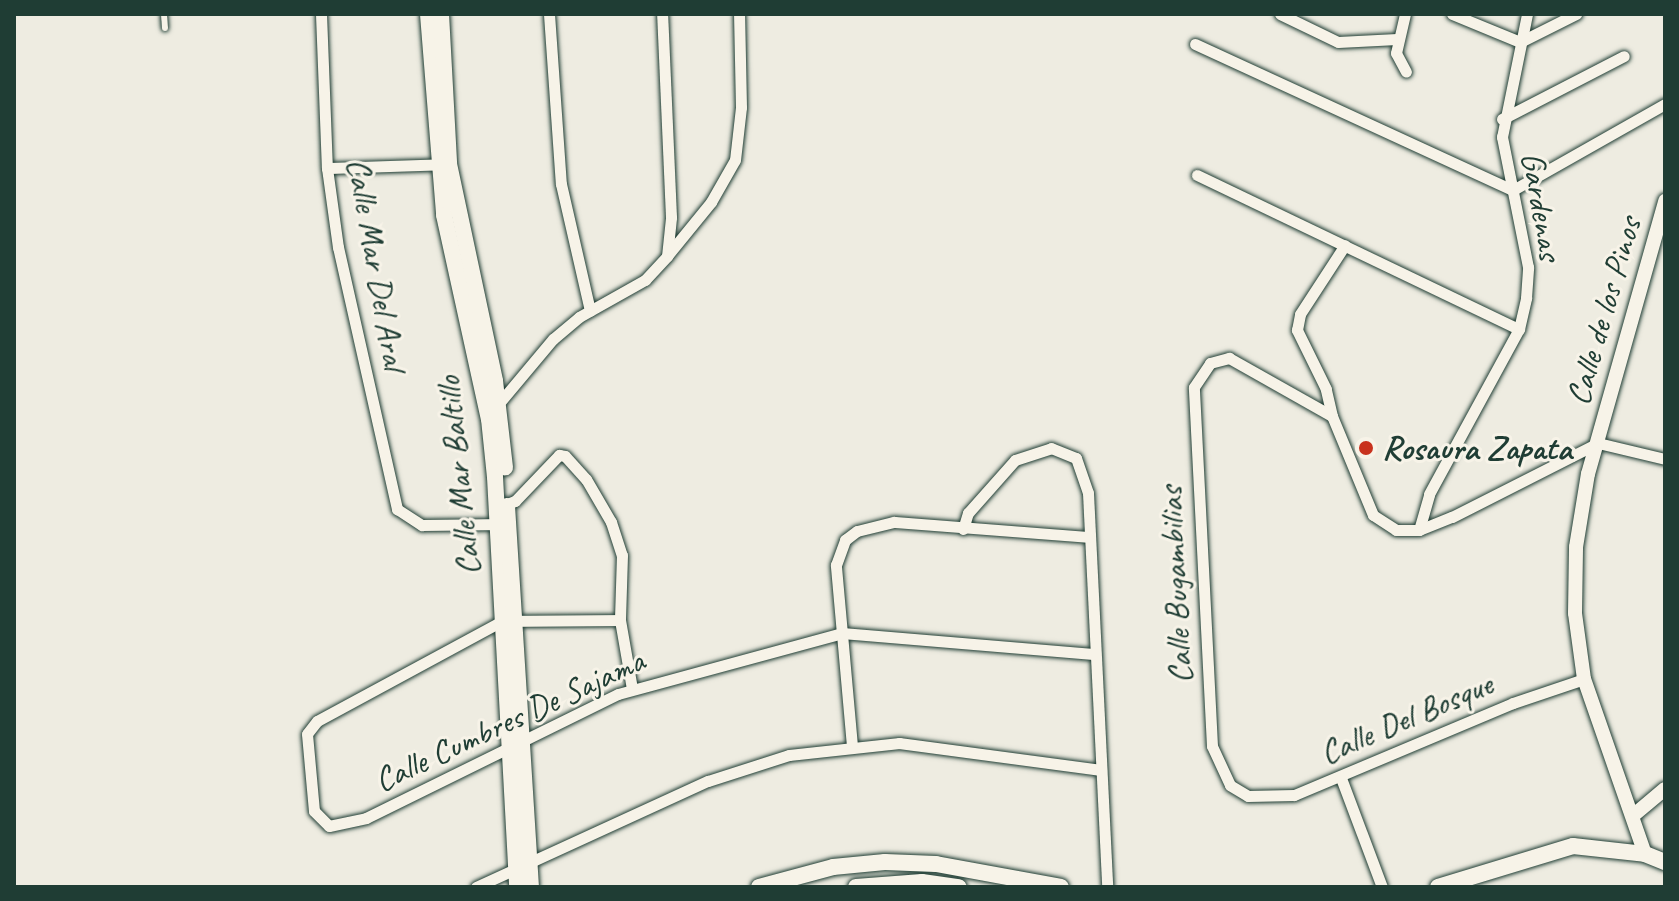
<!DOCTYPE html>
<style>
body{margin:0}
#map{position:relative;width:1679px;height:901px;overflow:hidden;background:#eeece1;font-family:Caveat,sans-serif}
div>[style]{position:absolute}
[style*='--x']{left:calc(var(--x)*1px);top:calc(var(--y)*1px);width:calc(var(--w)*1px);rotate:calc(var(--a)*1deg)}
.roads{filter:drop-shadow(0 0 2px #1f3d34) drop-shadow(0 0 2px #1f3d34)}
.service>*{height:6px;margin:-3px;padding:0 3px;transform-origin:3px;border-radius:3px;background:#f7f3e8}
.minor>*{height:11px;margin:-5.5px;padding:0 5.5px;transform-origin:5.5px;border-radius:5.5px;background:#f7f3e8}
.tertiary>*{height:14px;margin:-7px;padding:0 7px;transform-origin:7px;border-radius:7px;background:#f7f3e8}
.secondary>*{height:16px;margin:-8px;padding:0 8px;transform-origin:8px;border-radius:8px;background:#f7f3e8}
.dots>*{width:22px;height:22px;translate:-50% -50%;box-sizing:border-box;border:4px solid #f7f3e8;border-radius:50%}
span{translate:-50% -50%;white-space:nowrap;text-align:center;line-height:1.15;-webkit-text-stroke:6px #f7f3e8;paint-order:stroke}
.street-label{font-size:34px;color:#1f3d34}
.poi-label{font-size:34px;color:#1f3d34;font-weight:700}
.left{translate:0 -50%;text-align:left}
.frame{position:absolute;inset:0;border:16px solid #1f3d34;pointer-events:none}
</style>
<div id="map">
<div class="roads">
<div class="service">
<div style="--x:164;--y:14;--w:14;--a:86"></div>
</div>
<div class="minor">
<div style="--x:321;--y:14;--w:154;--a:87.8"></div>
<div style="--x:327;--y:168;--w:80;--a:82.1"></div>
<div style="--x:338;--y:247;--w:269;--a:77.3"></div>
<div style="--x:397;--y:509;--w:30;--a:33"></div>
<div style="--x:422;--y:525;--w:83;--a:-0.7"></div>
<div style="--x:549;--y:14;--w:170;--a:86"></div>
<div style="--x:561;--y:184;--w:130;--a:77.1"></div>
<div style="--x:1280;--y:14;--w:64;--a:25.8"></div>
<div style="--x:1338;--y:42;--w:59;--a:-2.9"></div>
<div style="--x:1405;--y:14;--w:40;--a:103"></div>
<div style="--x:1396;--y:53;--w:21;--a:62"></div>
<div style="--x:1452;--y:14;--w:74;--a:22.4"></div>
<div style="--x:1520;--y:42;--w:63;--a:-26.6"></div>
<div style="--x:1195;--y:44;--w:350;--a:24.7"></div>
<div style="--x:1513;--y:190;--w:175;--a:-29.5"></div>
<div style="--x:1502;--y:119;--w:137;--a:-27.3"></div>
<div style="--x:327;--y:168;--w:118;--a:-1.9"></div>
<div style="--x:1197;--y:175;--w:357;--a:25.6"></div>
<div style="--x:667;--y:256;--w:70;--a:-50.8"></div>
<div style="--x:711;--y:202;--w:48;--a:-60.3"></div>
<div style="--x:735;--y:160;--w:53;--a:-83.5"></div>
<div style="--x:741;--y:107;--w:93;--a:-91.2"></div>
<div style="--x:495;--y:408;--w:90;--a:-50"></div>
<div style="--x:553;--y:339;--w:34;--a:-40"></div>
<div style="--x:579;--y:317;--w:76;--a:-29.3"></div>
<div style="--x:645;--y:280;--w:33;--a:-47"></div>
<div style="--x:667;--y:256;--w:39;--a:-84"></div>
<div style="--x:671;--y:217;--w:203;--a:-92.5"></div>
<div style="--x:1332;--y:416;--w:28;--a:-103"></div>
<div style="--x:1326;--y:389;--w:66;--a:-116.2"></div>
<div style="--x:1297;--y:330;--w:16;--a:-79"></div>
<div style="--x:1300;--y:314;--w:82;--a:-56.9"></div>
<div style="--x:502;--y:506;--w:14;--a:-21"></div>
<div style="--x:515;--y:501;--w:64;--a:-46.3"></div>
<div style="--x:559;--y:455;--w:6;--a:9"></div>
<div style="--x:565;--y:456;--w:31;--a:48"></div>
<div style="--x:586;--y:479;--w:50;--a:59.8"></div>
<div style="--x:611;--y:522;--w:35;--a:72"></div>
<div style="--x:622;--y:555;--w:65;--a:91.8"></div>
<div style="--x:620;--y:620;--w:70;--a:80.1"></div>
<div style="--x:963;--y:529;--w:17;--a:-73"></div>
<div style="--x:968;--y:513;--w:71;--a:-48.4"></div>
<div style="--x:1015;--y:460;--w:38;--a:-18"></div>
<div style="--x:1051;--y:448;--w:27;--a:22"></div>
<div style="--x:1076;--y:458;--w:37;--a:71"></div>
<div style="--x:1088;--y:493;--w:394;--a:87.2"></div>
<div style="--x:1419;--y:530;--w:37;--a:-74"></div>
<div style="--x:1429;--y:494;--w:188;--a:-61.4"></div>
<div style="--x:1519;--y:329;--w:32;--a:-77"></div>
<div style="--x:1526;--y:298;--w:31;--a:-86"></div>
<div style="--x:1528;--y:267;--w:133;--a:-101.3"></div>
<div style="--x:1502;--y:137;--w:126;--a:-78.5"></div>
<div style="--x:620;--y:620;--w:118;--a:179.5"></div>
<div style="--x:502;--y:621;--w:210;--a:151.6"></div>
<div style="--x:317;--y:721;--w:16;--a:128"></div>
<div style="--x:307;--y:734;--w:77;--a:84.8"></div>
<div style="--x:314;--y:811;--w:21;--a:45"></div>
<div style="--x:329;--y:826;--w:38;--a:-12"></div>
<div style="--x:366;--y:818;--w:281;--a:-26.2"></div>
<div style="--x:618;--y:694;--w:232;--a:-15.2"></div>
<div style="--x:842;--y:633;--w:252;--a:4.8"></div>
<div style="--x:1584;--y:679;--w:75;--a:161.3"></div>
<div style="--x:1513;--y:703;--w:238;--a:157.2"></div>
<div style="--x:1294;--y:795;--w:46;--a:178.8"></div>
<div style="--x:1248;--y:796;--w:21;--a:-149"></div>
<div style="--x:1230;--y:785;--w:43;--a:-114.8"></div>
<div style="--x:1212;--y:746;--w:359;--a:-92.9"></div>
<div style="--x:1194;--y:387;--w:29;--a:-56"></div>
<div style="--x:1210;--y:363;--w:20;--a:-15"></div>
<div style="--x:1229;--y:358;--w:118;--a:29.4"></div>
<div style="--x:1332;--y:416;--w:107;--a:67.5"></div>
<div style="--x:1373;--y:515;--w:27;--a:33"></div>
<div style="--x:1396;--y:530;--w:23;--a:0"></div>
<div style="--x:1419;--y:530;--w:35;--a:-22"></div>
<div style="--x:1452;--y:517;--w:164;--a:-26.9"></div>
<div style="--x:1598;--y:443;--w:69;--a:13.4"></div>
<div style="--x:852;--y:746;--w:182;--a:-95.1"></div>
<div style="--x:836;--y:565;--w:27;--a:-70"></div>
<div style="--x:845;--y:540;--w:15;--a:-37"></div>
<div style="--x:857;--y:531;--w:38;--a:-14"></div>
<div style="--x:894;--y:522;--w:195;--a:4.4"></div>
<div style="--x:1341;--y:778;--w:116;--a:69.4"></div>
<div style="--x:476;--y:887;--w:255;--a:-24.6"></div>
<div style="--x:708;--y:781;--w:85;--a:-17.8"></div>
<div style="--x:789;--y:755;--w:111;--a:-6.2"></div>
<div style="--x:899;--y:743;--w:204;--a:7.6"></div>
</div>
<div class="tertiary">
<div style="--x:1635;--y:814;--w:39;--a:-40"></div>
<div style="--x:1645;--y:854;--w:185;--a:-109.2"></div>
<div style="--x:1584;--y:679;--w:67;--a:-97.8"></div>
<div style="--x:1575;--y:613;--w:66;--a:-89.1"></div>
<div style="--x:1576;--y:547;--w:74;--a:-80.7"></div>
<div style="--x:1588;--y:474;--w:284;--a:-74.2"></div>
</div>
<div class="secondary">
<div style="--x:428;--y:14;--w:202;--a:85.4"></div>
<div style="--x:444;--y:215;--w:209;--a:77.6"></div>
<div style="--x:489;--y:419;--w:58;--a:84.1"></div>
<div style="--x:495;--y:477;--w:411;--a:86.9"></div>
<div style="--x:441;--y:14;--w:150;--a:86.9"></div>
<div style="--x:449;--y:164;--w:222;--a:78"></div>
<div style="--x:495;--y:381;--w:87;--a:83.4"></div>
<div style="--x:507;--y:506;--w:382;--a:86.4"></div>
<div style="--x:759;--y:887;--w:77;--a:-15.1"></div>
<div style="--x:833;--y:867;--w:52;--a:-5.5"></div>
<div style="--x:885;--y:862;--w:51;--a:2.2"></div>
<div style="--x:936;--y:864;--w:127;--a:10.4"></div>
<div style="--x:856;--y:887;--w:66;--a:-4.3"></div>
<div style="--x:922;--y:882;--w:37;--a:8"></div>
<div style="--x:1438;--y:887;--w:141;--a:-16.9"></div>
<div style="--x:1573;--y:846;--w:72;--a:6.3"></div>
<div style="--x:1645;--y:854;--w:22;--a:22"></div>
</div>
</div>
<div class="dots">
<div style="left:1366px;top:448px;background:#c8321e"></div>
</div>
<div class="street-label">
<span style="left:1542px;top:206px;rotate:80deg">Gardenas</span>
<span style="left:377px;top:264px;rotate:80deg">Calle Mar Del Aral</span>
<span style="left:1603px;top:311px;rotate:-74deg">Calle de los Pinos</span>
<span style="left:458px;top:476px;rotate:-96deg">Calle Mar Baltillo</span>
<span style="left:1175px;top:585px;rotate:-93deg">Calle Bugambilias</span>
<span style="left:1406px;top:718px;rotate:-23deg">Calle Del Bosque</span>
<span style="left:509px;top:720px;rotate:-25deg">Calle Cumbres De Sajama</span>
</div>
<div class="poi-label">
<span class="left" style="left:1382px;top:448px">Rosaura Zapata</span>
</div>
<div class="frame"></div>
</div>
